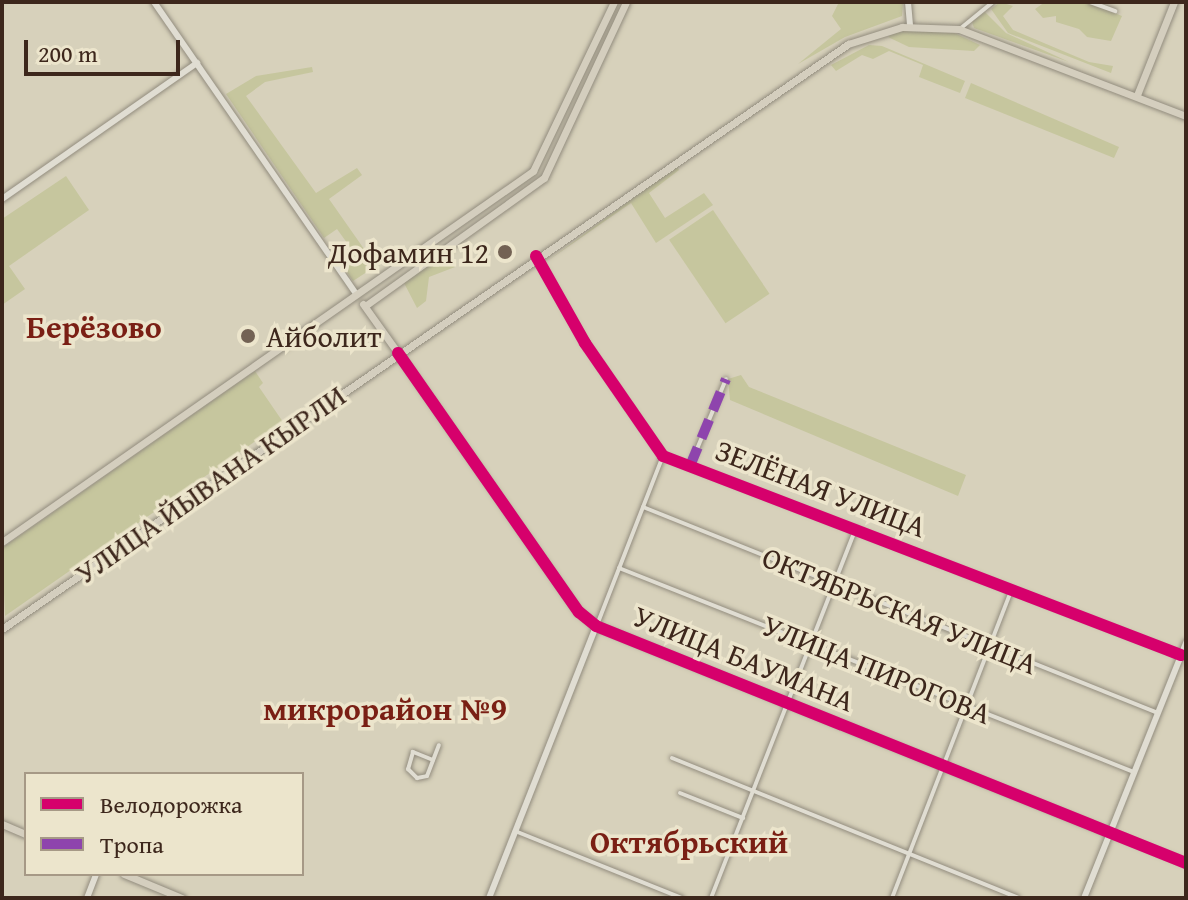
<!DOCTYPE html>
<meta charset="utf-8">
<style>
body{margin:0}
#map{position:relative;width:1188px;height:900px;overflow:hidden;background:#d7d1bb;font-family:"Gentium Book Plus",serif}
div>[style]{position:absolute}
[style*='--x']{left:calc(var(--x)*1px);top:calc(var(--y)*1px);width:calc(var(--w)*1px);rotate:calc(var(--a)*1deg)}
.green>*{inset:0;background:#c6c69e;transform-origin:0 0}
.roads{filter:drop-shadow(0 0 2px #928c7e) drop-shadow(0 0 2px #928c7e)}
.minor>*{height:4px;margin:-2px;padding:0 2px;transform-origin:2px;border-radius:2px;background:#e0ddd2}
.tertiary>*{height:6px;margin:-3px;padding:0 3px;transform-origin:3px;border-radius:3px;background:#e0ddd2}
.secondary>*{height:6px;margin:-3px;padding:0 3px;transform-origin:3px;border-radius:3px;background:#e0ddd2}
.primary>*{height:7px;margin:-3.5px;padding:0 3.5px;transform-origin:3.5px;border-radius:3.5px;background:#d4cebe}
.quiet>*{height:10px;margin-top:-5px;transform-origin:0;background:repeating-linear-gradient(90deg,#8e44ad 0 20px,transparent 0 30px)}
.cycleway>*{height:12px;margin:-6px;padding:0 6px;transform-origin:6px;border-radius:6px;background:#d6006c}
.dots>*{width:22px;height:22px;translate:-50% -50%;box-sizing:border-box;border:4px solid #ece5cc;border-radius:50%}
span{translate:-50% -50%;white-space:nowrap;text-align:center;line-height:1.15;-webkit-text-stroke:7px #ece5cc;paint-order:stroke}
.poi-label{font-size:30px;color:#3d271c}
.right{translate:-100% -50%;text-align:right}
.left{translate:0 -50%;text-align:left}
.street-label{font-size:30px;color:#3d271c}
.neighbourhood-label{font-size:32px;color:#7a1f14;font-weight:700}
.frame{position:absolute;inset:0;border:4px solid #3d271c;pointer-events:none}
.legend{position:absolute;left:24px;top:772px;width:280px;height:104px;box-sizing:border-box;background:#ece5cc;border:2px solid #a69986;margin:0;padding:10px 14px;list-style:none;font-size:24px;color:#3d271c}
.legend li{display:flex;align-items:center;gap:16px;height:40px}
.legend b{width:40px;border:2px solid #a69986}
.scale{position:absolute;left:24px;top:40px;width:156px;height:36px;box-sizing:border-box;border:4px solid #3d271c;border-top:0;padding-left:10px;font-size:24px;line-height:28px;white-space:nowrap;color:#3d271c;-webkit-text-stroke:6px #ece5cc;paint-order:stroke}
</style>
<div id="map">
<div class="green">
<div style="clip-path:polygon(839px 2px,903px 2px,902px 16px,845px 37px,798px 64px,841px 29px,832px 16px)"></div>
<div style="clip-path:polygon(1000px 2px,1013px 6px,1003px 16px,1013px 30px,1089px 62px,1113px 66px,1111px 73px,1008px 33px,991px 9px)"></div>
<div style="clip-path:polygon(1045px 2px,1086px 2px,1122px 16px,1111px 41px,1087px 37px,1079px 29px,1056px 22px,1056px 16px,1043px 18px,1035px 9px)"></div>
<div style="clip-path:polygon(985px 12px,1006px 33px,1069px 62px,974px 28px,972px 22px)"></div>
<div style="clip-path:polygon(948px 30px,980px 45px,974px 51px,909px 47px,888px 37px,896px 31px)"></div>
<div style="clip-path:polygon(869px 45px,882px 46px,965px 81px,960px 93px,919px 77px,923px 65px,889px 51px,873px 59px,862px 55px,836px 71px,831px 65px)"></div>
<div style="clip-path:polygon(312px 67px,313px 72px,265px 82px,246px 96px,316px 193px,357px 168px,362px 175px,329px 199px,376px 266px,353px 281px,336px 257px,350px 247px,337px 229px,324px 238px,226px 94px,256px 76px)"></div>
<div style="clip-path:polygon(971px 83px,1119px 147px,1114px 158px,965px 98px)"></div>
<div style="clip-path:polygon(677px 166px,679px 170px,649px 193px,665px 218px,704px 193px,713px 205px,656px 243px,631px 203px,546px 262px)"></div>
<div style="clip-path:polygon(66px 176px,89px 210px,9px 266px,25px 289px,2px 305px,2px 219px)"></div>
<div style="left:713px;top:210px;width:101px;height:53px;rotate:56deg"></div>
<div style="clip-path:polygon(447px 251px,453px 253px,449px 261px,455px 267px,429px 277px,426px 301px,417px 308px,403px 281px)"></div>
<div style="clip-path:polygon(255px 371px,263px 383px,259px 387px,283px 422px,5px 616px,2px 548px)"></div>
<div style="clip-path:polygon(741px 375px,749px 387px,966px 475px,958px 496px,730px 400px,728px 379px)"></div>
</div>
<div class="roads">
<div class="minor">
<div style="--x:1090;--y:2;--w:27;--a:20"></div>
<div style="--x:961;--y:28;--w:41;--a:-39.1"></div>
<div style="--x:538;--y:259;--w:96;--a:60.8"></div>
<div style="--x:585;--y:343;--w:137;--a:55.4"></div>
<div style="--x:663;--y:456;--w:555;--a:21.02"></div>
<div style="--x:690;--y:466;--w:94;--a:-67.5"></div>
<div style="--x:643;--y:507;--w:555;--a:21.8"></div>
<div style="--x:619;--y:568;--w:554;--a:21.61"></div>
<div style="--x:597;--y:625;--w:181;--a:-68.7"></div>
<div style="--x:672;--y:758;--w:373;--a:22"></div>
<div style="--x:433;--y:760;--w:22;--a:-158"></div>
<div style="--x:413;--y:752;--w:18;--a:106"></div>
<div style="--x:408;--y:769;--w:13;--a:45"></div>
<div style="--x:417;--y:778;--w:10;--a:-11"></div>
<div style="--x:427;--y:776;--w:33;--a:-69"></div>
<div style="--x:680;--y:793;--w:68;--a:21.6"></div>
<div style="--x:515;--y:831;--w:180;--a:21.9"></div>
<div style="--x:1110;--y:833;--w:82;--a:21.5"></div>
<div style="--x:711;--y:898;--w:397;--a:-68.6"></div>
<div style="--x:892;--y:898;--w:329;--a:-68.8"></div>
</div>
<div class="tertiary">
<div style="--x:154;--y:2;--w:356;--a:55.3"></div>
<div style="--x:2;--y:199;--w:238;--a:-34.9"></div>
<div style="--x:398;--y:353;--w:316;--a:55.1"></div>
<div style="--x:579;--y:612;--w:22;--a:39"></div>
<div style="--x:596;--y:626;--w:554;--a:21.94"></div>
<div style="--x:87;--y:898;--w:26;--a:-69"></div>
<div style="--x:489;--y:898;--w:292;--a:-68.5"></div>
</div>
<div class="secondary">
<div style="--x:908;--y:2;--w:24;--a:85"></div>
<div style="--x:1084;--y:898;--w:275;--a:-68.2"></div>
</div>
<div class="primary">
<div style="--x:1137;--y:95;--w:100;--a:-68.3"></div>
<div style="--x:363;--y:304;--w:60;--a:54.5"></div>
<div style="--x:365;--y:306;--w:220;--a:-35.6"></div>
<div style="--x:544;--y:178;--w:194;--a:-65"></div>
<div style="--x:2;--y:542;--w:648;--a:-34.94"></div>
<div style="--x:533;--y:171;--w:187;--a:-64.4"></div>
<div style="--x:2;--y:629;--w:1029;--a:-34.66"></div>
<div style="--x:848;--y:44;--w:57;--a:-17.5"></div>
<div style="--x:902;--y:27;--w:57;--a:2"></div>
<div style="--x:959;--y:29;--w:243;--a:21"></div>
<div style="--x:2;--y:824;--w:26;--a:23"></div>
<div style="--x:124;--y:874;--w:63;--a:22.5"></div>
</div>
</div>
<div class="quiet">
<div style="--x:690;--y:466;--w:94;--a:-67.5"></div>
</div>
<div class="cycleway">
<div style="--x:536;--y:256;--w:100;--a:60.6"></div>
<div style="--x:585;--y:343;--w:137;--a:55.4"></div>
<div style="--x:663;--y:456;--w:555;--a:21.02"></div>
<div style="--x:398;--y:353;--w:316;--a:55.1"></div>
<div style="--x:579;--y:612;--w:22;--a:39"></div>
<div style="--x:596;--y:626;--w:636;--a:21.89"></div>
</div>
<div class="dots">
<div style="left:505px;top:252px;background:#736254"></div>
<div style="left:248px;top:336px;background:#736254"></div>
</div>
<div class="poi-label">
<span class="right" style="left:489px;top:252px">Дофамин 12</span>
<span class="left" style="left:266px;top:336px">Айболит</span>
</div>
<div class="street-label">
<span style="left:210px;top:484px;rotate:-35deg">УЛИЦА ЙЫВАНА КЫРЛИ</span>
<span style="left:821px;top:488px;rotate:21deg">ЗЕЛЁНАЯ УЛИЦА</span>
<span style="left:900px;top:610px;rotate:22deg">ОКТЯБРЬСКАЯ УЛИЦА</span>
<span style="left:744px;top:658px;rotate:22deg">УЛИЦА БАУМАНА</span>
<span style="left:877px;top:669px;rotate:22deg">УЛИЦА ПИРОГОВА</span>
</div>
<div class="neighbourhood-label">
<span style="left:94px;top:327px">Берёзово</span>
<span style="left:385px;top:709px">микрорайон №9</span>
<span style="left:689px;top:842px">Октябрьский</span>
</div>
<div class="frame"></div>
<ul class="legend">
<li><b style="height:10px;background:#d6006c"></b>Велодорожка</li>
<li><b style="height:10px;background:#8e44ad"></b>Тропа</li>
</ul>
<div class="scale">200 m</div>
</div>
